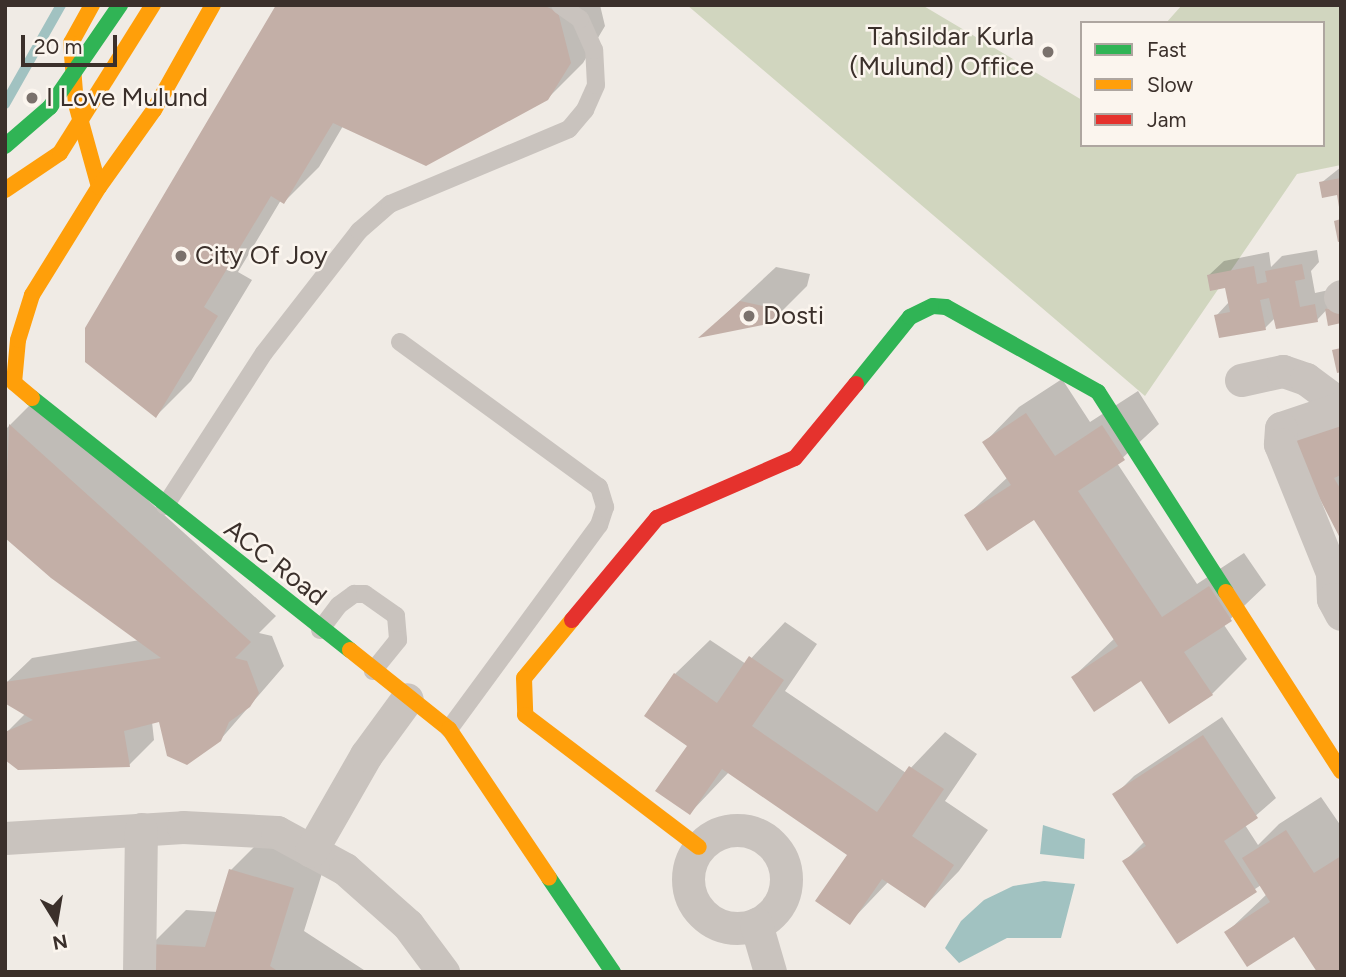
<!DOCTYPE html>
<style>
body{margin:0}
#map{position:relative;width:1346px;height:977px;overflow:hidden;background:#f0ebe5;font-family:Figtree,sans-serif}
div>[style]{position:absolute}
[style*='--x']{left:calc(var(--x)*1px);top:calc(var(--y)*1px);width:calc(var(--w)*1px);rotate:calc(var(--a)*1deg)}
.green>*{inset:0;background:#d1d6bf}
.water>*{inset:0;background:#a1c2c1}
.shadow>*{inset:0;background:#0003}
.stream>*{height:10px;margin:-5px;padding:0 5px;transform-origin:5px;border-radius:5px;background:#a1c2c1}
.building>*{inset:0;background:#c3afa7}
.lane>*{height:18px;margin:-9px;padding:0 9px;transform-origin:9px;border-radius:9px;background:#c9c3be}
.street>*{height:33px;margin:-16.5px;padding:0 16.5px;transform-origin:16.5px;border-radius:16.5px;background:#c9c3be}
.street>.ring{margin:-16.5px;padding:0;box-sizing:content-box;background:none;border:33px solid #c9c3be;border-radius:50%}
.fast>*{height:16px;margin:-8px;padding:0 8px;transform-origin:8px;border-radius:8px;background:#30b455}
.slow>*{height:16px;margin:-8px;padding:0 8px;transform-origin:8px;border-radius:8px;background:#ff9f0a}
.jam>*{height:16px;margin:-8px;padding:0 8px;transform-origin:8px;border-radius:8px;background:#e5322d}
.fast-bridge>*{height:16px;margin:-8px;padding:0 8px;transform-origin:8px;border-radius:8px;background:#30b455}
.slow-bridge>*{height:16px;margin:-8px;padding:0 8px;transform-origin:8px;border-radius:8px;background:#ff9f0a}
.dots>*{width:19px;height:19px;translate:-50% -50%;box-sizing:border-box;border:4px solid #fbf5ee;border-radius:50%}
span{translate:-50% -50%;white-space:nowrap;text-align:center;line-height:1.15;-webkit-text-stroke:5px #fbf5ee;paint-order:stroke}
.poi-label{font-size:26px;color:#3b302b}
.right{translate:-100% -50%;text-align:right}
.left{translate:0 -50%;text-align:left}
.street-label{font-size:26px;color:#3b302b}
.frame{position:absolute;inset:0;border:7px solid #3b302b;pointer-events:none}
.legend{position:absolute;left:1080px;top:21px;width:245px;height:126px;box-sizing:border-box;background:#fbf5ee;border:2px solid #aea6a0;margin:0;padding:9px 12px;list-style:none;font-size:21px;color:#3b302b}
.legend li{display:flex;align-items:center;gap:14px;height:35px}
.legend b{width:35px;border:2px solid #aea6a0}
.north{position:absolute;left:21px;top:886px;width:70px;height:70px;-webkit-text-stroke:5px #fbf5ee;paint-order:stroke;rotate:169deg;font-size:19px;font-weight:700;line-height:28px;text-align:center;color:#3b302b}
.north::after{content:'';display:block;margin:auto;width:24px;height:32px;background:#3b302b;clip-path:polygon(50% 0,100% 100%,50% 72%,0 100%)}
.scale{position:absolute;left:21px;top:35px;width:96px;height:32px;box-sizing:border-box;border:4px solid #3b302b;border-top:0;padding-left:9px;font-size:21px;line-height:24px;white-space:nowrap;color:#3b302b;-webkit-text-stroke:5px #fbf5ee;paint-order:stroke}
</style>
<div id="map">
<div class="green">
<div style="clip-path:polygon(687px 5px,922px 5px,1082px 100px,1082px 145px,1323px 145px,1323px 23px,1166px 23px,1182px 5px,1341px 5px,1341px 165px,1297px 174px,1145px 396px)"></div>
</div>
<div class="water">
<div style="clip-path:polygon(1043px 825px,1085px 839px,1084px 859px,1040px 854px)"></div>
<div style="clip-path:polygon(1044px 881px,1075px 884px,1061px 938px,1007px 938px,959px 963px,945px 948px,961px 921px,984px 900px,1013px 886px)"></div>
</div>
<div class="shadow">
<div style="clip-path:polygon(278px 5px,600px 5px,605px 26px,583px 63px,547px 99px,343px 126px,319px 167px,284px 202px,281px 200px,238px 272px,252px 280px,191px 381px,156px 416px)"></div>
<div style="clip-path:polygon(1341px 167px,1341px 205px,1339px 193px,1321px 183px)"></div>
<div style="clip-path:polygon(1317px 250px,1319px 262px,1311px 271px,1315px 293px,1329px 290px,1332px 304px,1317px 320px,1275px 318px,1265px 328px,1216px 316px,1229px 302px,1226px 286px,1209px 275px,1224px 261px,1269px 252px,1271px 267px,1282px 256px)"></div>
<div style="clip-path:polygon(776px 267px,810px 274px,807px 286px,772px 321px,703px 335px)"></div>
<div style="clip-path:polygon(1062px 379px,1090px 422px,1138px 391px,1159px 424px,1117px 463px,1197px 584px,1244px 553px,1266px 585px,1224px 625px,1247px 659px,1212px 694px,1141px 679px,1073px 677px,1115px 638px,1035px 517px,967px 515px,1008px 477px,985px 442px,1019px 407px)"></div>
<div style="clip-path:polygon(36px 399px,276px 616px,259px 633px,272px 636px,284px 666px,220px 740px,161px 720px,152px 722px,154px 740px,129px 765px,5px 734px,25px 714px,6px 683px,32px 658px,140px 640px,5px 536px,5px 430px)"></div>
<div style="clip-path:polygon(1341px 404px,1341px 536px,1290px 438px)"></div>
<div style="clip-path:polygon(785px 622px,817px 644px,785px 691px,906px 773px,945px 732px,977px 754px,945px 801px,988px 830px,959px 871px,925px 906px,889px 881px,850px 922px,850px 854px,729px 772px,690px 813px,690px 745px,675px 674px,710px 640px,746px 664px)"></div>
<div style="clip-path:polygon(1222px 717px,1276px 798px,1245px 825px,1258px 845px,1279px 824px,1321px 797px,1341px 826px,1341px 972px,1294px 935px,1226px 933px,1267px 894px,1261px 885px,1177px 942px,1124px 862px,1145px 841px,1115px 795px,1134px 776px)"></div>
<div style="clip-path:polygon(266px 835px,328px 854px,304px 931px,367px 972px,150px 972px,151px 945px,186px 910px,218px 912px,231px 870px)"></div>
</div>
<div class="stream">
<div style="--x:5;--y:104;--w:114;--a:-60.5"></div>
</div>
<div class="building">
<div style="clip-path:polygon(276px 5px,543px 5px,558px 12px,571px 63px,548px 100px,426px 166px,333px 123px,284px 204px,271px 196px,204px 307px,218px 316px,156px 418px,85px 362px,85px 328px)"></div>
<div style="clip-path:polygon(1341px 178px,1341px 207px,1339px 207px,1337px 195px,1322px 198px,1319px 182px)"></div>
<div style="clip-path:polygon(1341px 219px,1341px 241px,1338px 242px,1334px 221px)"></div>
<div style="clip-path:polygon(1302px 264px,1305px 279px,1295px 281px,1300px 307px,1315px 304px,1318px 322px,1276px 329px,1269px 298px,1260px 300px,1266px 330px,1219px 338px,1214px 315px,1230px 312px,1225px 288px,1210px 291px,1207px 275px,1254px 266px,1257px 284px,1267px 282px,1265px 271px)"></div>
<div style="clip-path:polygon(740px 301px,776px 309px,773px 323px,698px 338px)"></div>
<div style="clip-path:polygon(1341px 306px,1341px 323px,1328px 326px,1325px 309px)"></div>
<div style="clip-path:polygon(1341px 348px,1341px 372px,1337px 373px,1332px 350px)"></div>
<div style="clip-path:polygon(1026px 413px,1055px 456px,1102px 425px,1125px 460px,1078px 491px,1162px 617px,1209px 586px,1232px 621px,1184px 652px,1213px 695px,1169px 724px,1141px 681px,1094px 712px,1071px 677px,1118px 646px,1034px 520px,987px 551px,964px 515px,1011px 485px,982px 442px)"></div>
<div style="clip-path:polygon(1341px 423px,1341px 475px,1334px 478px,1341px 490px,1341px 540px,1288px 437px)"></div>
<div style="clip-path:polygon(9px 424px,251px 642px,235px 658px,247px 661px,259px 693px,250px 707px,229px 722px,221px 741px,187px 765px,167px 756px,159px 722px,124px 731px,130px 767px,18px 770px,5px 760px,5px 732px,33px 720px,6px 704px,5px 682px,161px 658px,51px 578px,5px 538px)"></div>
<div style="clip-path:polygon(749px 656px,784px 680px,752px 726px,877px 812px,909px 766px,944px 789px,912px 836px,954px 865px,925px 908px,882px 879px,850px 925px,815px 901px,847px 855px,722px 769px,690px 815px,655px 791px,687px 746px,644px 716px,674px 673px,717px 703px)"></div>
<div style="clip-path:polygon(1203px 735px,1258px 818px,1224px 841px,1257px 892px,1177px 944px,1122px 861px,1146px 846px,1112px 794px)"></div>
<div style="clip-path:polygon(1286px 830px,1314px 873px,1341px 856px,1341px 972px,1317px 972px,1294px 937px,1247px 967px,1224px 932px,1270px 902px,1242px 858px)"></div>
<div style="clip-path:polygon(229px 869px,294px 888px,270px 966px,279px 972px,148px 972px,150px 944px,205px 947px)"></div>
</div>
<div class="lane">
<div style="--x:400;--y:342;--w:246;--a:36.1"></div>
<div style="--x:599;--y:487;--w:21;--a:73"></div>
<div style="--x:605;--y:507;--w:19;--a:108"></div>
<div style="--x:599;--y:525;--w:253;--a:126.3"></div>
<div style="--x:165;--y:506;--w:182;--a:-57.1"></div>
<div style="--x:264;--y:353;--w:155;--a:-52.1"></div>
<div style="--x:359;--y:231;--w:41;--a:-41.1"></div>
<div style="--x:390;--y:204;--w:194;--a:-22.7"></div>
<div style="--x:569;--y:129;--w:25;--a:-50"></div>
<div style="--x:585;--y:110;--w:27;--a:-66"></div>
<div style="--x:596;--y:85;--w:35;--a:-93"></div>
<div style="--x:594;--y:50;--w:34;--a:-114"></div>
<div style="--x:580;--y:19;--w:24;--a:-145"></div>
<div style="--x:320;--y:630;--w:31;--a:-53"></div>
<div style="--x:339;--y:605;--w:19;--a:-36"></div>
<div style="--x:354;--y:594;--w:11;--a:0"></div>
<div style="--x:365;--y:594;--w:38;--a:35"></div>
<div style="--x:396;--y:616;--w:24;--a:85"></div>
<div style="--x:398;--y:640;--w:40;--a:129"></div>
</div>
<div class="street">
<div style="--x:1340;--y:297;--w:1;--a:-45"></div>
<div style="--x:1241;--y:380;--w:43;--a:-12.1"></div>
<div style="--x:1283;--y:371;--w:24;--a:19"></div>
<div style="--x:1306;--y:379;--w:44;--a:36.6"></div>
<div style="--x:1341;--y:408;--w:63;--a:161.6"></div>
<div style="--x:1281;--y:428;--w:16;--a:94"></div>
<div style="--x:1280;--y:444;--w:139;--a:68"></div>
<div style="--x:1332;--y:573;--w:26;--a:88"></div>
<div style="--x:1333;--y:599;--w:17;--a:62"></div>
<div class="ring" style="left:688px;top:830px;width:65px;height:65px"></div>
<div style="--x:5;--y:838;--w:178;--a:-3.5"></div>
<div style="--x:183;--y:827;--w:94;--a:3"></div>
<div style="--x:277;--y:832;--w:77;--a:28.6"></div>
<div style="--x:345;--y:869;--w:84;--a:41.6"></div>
<div style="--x:408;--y:925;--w:59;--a:53.3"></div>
<div style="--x:311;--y:851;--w:111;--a:-60.2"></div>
<div style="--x:366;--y:755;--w:69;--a:-53.8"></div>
<div style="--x:756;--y:924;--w:50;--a:73.7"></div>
<div style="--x:139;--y:972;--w:143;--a:-89.2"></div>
</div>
<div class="fast">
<div style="--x:856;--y:384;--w:86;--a:-51.1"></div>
<div style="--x:910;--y:317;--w:25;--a:-26"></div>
<div style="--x:933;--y:306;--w:13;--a:4"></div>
<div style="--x:946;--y:307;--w:174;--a:29.2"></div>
<div style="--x:1098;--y:392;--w:237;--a:57.4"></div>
<div style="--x:32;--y:398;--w:406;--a:38.4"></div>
<div style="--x:549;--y:878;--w:114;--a:55.8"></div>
</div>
<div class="slow">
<div style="--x:92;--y:5;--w:43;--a:118.9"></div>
<div style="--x:71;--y:43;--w:61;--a:85.3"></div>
<div style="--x:76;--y:104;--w:86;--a:74.5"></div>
<div style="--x:32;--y:398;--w:23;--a:-140"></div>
<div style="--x:14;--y:383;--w:43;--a:-84.7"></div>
<div style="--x:18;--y:340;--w:47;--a:-72.7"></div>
<div style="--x:32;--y:295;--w:127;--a:-58.2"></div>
<div style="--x:99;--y:187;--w:95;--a:-54.5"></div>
<div style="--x:154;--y:110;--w:120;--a:-60.7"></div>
<div style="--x:1226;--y:592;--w:213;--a:57.3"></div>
<div style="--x:572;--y:620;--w:75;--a:129.6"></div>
<div style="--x:524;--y:678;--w:37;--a:88"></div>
<div style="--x:525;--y:715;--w:218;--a:37.2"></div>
<div style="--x:350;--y:650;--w:127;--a:38.6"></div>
<div style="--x:449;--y:729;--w:179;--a:56.1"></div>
</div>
<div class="jam">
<div style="--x:572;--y:620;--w:133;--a:-50.2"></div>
<div style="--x:657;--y:518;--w:150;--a:-23.5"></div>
<div style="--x:795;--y:458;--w:96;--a:-50.5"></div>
</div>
<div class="fast-bridge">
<div style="--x:5;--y:146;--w:60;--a:-40.9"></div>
<div style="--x:50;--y:107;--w:124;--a:-55.5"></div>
</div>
<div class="slow-bridge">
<div style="--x:5;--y:190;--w:66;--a:-33.9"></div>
<div style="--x:60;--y:153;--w:175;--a:-57.9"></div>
</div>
<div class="dots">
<div style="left:1048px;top:52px;background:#7a716c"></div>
<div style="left:32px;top:98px;background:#7a716c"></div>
<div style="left:181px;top:256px;background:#7a716c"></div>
<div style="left:749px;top:316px;background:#7a716c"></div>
</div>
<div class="poi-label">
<span class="right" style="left:1034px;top:52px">Tahsildar Kurla<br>(Mulund) Office</span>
<span class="left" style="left:46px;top:98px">I Love Mulund</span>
<span class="left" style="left:195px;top:256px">City Of Joy</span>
<span class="left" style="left:763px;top:316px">Dosti</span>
</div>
<div class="street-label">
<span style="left:275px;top:563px;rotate:38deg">ACC Road</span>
</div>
<div class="frame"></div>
<ul class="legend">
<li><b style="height:9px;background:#30b455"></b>Fast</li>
<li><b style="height:9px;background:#ff9f0a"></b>Slow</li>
<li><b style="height:9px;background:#e5322d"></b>Jam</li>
</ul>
<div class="north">N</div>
<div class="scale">20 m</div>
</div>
